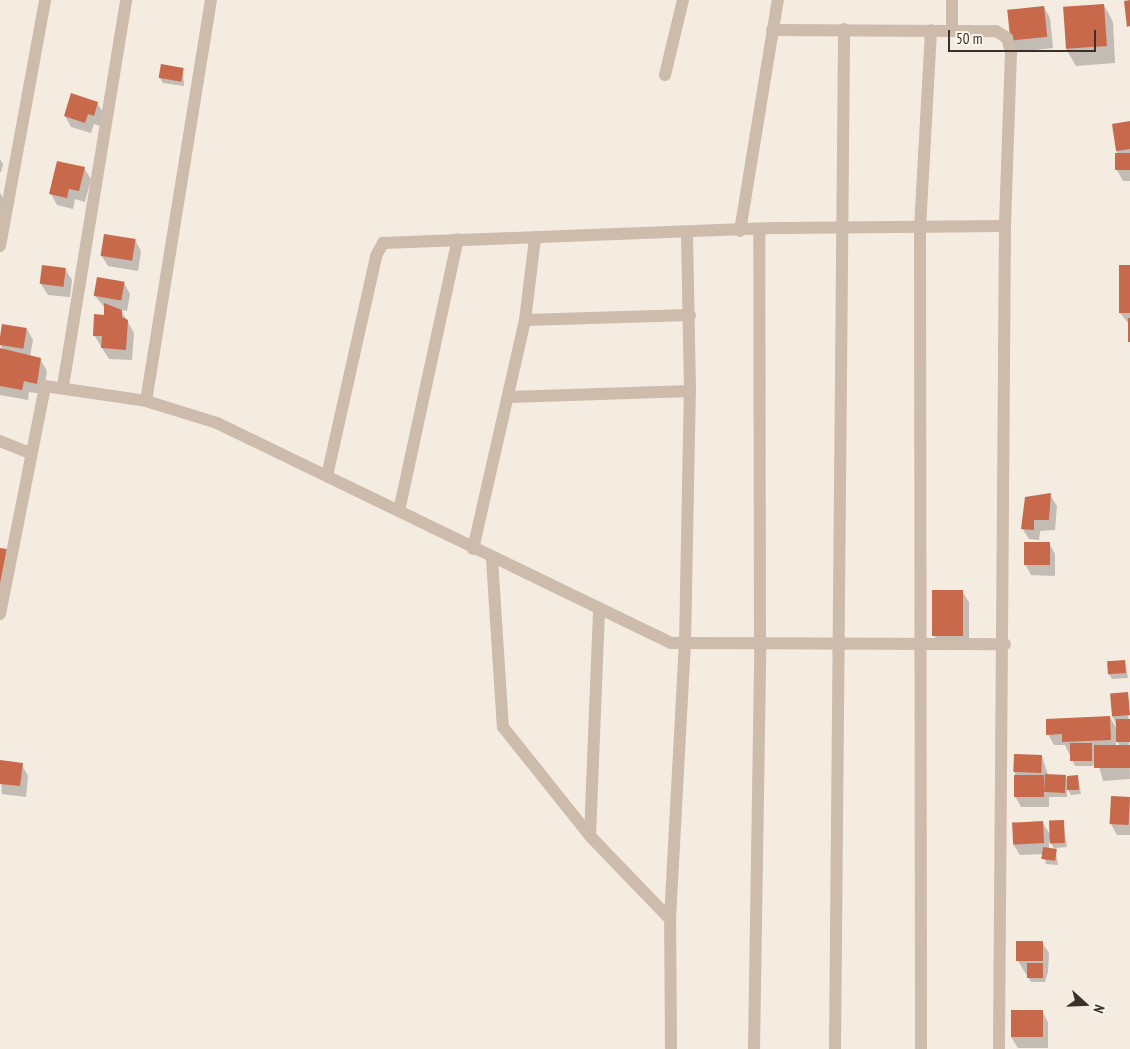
<!DOCTYPE html>
<style>
body{margin:0}
#map{position:relative;width:1130px;height:1049px;overflow:hidden;background:#f4ebe1;font-family:"PT Sans Narrow",sans-serif}
div>[style]{position:absolute}
[style*='--x']{left:calc(var(--x)*1px);top:calc(var(--y)*1px);width:calc(var(--w)*1px);rotate:calc(var(--a)*1deg)}
.shadow>*{inset:0;background:#0003}
.building>*{inset:0;background:#c8694b;transform-origin:0 0}
.street>*{height:12px;margin:-6px;padding:0 6px;transform-origin:6px;border-radius:6px;background:#cdbbac}
span{translate:-50% -50%;white-space:nowrap;text-align:center;line-height:1.15;-webkit-text-stroke:4px #fbf5ee;paint-order:stroke}
.north{position:absolute;left:1060px;top:979px;width:50px;height:50px;-webkit-text-stroke:4px #fbf5ee;paint-order:stroke;rotate:110deg;font-size:14px;font-weight:700;line-height:20px;text-align:center;color:#3b302b}
.north::after{content:'';display:block;margin:auto;width:18px;height:22px;background:#3b302b;clip-path:polygon(50% 0,100% 100%,50% 72%,0 100%)}
.scale{position:absolute;left:948px;top:30px;width:148px;height:22px;box-sizing:border-box;border:2px solid #3b302b;border-top:0;padding-left:6px;font-size:15px;line-height:18px;white-space:nowrap;color:#3b302b;-webkit-text-stroke:4px #fbf5ee;paint-order:stroke}
</style>
<div id="map">
<div class="shadow">
<div style="clip-path:polygon(1104px 5px,1113px 22px,1115px 63px,1076px 66px,1066px 49px)"></div>
<div style="clip-path:polygon(1044px 7px,1050px 18px,1053px 48px,1018px 52px,1011px 41px)"></div>
<div style="clip-path:polygon(183px 69px,184px 86px,163px 83px,160px 78px)"></div>
<div style="clip-path:polygon(97px 103px,104px 114px,100px 126px,94px 124px,91px 133px,71px 127px,65px 116px)"></div>
<div style="clip-path:polygon(1130px 123px,1130px 181px,1123px 181px,1117px 170px,1117px 150px)"></div>
<div style="clip-path:polygon(0 159px,3px 164px,1px 172px,0 172px)"></div>
<div style="clip-path:polygon(84px 168px,91px 179px,85px 202px,75px 199px,73px 209px,57px 205px,51px 194px)"></div>
<div style="clip-path:polygon(0 193px,5px 201px,0 218px)"></div>
<div style="clip-path:polygon(135px 240px,141px 251px,138px 271px,108px 266px,101px 255px)"></div>
<div style="clip-path:polygon(1130px 267px,1130px 344px,1129px 324px,1120px 313px)"></div>
<div style="clip-path:polygon(65px 269px,72px 280px,70px 297px,48px 295px,41px 284px)"></div>
<div style="clip-path:polygon(98px 279px,124px 283px,130px 294px,127px 311px,121px 310px,134px 333px,132px 360px,109px 359px,94px 335px,105px 316px,105px 308px,95px 296px)"></div>
<div style="clip-path:polygon(27px 329px,33px 340px,30px 357px,40px 359px,47px 371px,43px 394px,29px 392px,28px 400px,0 395px,0 350px,4px 351px,0 344px)"></div>
<div style="clip-path:polygon(1050px 495px,1057px 506px,1055px 530px,1040px 531px,1039px 540px,1029px 539px,1022px 528px)"></div>
<div style="clip-path:polygon(1049px 543px,1055px 554px,1055px 576px,1031px 575px,1025px 564px)"></div>
<div style="clip-path:polygon(962px 591px,969px 602px,969px 646px,940px 646px,934px 635px)"></div>
<div style="clip-path:polygon(1125px 661px,1128px 678px,1112px 679px,1109px 674px)"></div>
<div style="clip-path:polygon(evenodd,1128px 694px,1130px 779px,1103px 781px,1096px 755px,1093px 766px,1075px 766px,1065px 745px,1054px 745px,1048px 734px,1110px 717px,1118px 731px,1113px 717px,1128px 694px,1116px 739px,1120px 746px,1116px 746px,1116px 739px)"></div>
<div style="clip-path:polygon(1042px 756px,1048px 775px,1065px 776px,1068px 781px,1078px 777px,1081px 794px,1071px 795px,1067px 788px,1067px 797px,1049px 797px,1049px 807px,1021px 807px,1015px 796px,1015px 771px)"></div>
<div style="clip-path:polygon(0 762px,22px 765px,28px 776px,26px 797px,2px 794px)"></div>
<div style="clip-path:polygon(1130px 799px,1130px 835px,1117px 835px,1111px 824px)"></div>
<div style="clip-path:polygon(evenodd,1063px 821px,1067px 847px,1055px 848px,1058px 865px,1046px 864px,1044px 854px,1020px 855px,1013px 844px,1043px 823px,1051px 836px,1063px 821px,1049px 840px,1055px 850px,1049px 849px,1049px 840px)"></div>
<div style="clip-path:polygon(1042px 942px,1049px 953px,1048px 972px,1045px 982px,1031px 982px,1018px 961px)"></div>
<div style="clip-path:polygon(1042px 1011px,1048px 1022px,1048px 1048px,1018px 1048px,1011px 1037px)"></div>
</div>
<div class="building">
<div style="clip-path:polygon(1130px 0,1130px 26px,1127px 27px,1124px 1px)"></div>
<div style="left:1104px;top:4px;width:42px;height:41px;rotate:86deg"></div>
<div style="left:1044px;top:6px;width:31px;height:37px;rotate:84deg"></div>
<div style="left:161px;top:64px;width:23px;height:14px;rotate:10deg"></div>
<div style="clip-path:polygon(71px 93px,98px 102px,94px 116px,88px 114px,85px 123px,64px 116px)"></div>
<div style="clip-path:polygon(1130px 121px,1130px 149px,1116px 151px,1112px 124px)"></div>
<div style="left:1130px;top:153px;width:17px;height:15px;rotate:90deg"></div>
<div style="clip-path:polygon(57px 161px,85px 167px,79px 191px,69px 189px,67px 198px,49px 194px)"></div>
<div style="left:104px;top:234px;width:32px;height:22px;rotate:9deg"></div>
<div style="left:42px;top:265px;width:24px;height:19px;rotate:7deg"></div>
<div style="left:1119px;top:265px;width:11px;height:48px"></div>
<div style="left:97px;top:277px;width:28px;height:19px;rotate:10deg"></div>
<div style="clip-path:polygon(104px 303px,122px 310px,122px 317px,128px 320px,126px 350px,101px 348px,102px 336px,93px 336px,94px 314px,104px 315px)"></div>
<div style="left:1128px;top:318px;width:2px;height:24px"></div>
<div style="left:2px;top:324px;width:25px;height:21px;rotate:9deg"></div>
<div style="clip-path:polygon(0 348px,41px 358px,37px 384px,24px 381px,22px 390px,0 386px)"></div>
<div style="clip-path:polygon(1051px 493px,1049px 520px,1034px 520px,1034px 530px,1021px 529px,1025px 497px)"></div>
<div style="left:1024px;top:542px;width:26px;height:23px"></div>
<div style="clip-path:polygon(0 548px,7px 549px,0 590px)"></div>
<div style="left:932px;top:590px;width:31px;height:46px"></div>
<div style="left:1125px;top:660px;width:13px;height:18px;rotate:86deg"></div>
<div style="left:1128px;top:692px;width:23px;height:18px;rotate:85deg"></div>
<div style="clip-path:polygon(1110px 716px,1111px 740px,1062px 742px,1062px 734px,1046px 735px,1046px 719px)"></div>
<div style="left:1116px;top:719px;width:14px;height:23px"></div>
<div style="left:1070px;top:743px;width:22px;height:18px"></div>
<div style="left:1130px;top:745px;width:23px;height:36px;rotate:90deg"></div>
<div style="left:1014px;top:754px;width:28px;height:18px;rotate:2deg"></div>
<div style="clip-path:polygon(0 760px,23px 763px,20px 786px,0 784px)"></div>
<div style="left:1045px;top:774px;width:21px;height:18px;rotate:3deg"></div>
<div style="left:1014px;top:775px;width:30px;height:22px"></div>
<div style="clip-path:polygon(1078px 775px,1079px 790px,1067px 790px,1067px 776px)"></div>
<div style="left:1111px;top:796px;width:19px;height:28px;rotate:3deg"></div>
<div style="left:1064px;top:820px;width:23px;height:15px;rotate:88deg"></div>
<div style="left:1043px;top:821px;width:22px;height:31px;rotate:87deg"></div>
<div style="left:1043px;top:847px;width:14px;height:12px;rotate:8deg"></div>
<div style="left:1016px;top:941px;width:27px;height:20px"></div>
<div style="left:1027px;top:963px;width:16px;height:15px"></div>
<div style="left:1011px;top:1010px;width:32px;height:27px"></div>
</div>
<div class="street">
<div style="--x:772;--y:30;--w:224;--a:0.3"></div>
<div style="--x:996;--y:31;--w:13;--a:32"></div>
<div style="--x:1007;--y:38;--w:15;--a:74"></div>
<div style="--x:1011;--y:52;--w:174;--a:92"></div>
<div style="--x:1005;--y:226;--w:823;--a:90.42"></div>
<div style="--x:952;--y:31;--w:31;--a:-90"></div>
<div style="--x:665;--y:75;--w:77;--a:-76.5"></div>
<div style="--x:740;--y:231;--w:234;--a:-80.7"></div>
<div style="--x:0;--y:246;--w:250;--a:-79.6"></div>
<div style="--x:525;--y:320;--w:165;--a:-1.7"></div>
<div style="--x:63;--y:386;--w:391;--a:-80.7"></div>
<div style="--x:510;--y:397;--w:180;--a:-1.9"></div>
<div style="--x:146;--y:401;--w:74;--a:17.2"></div>
<div style="--x:217;--y:423;--w:504;--a:25.85"></div>
<div style="--x:671;--y:643;--w:334;--a:0.2"></div>
<div style="--x:0;--y:441;--w:32;--a:22"></div>
<div style="--x:327;--y:476;--w:225;--a:-77.4"></div>
<div style="--x:376;--y:256;--w:15;--a:-62"></div>
<div style="--x:383;--y:243;--w:398;--a:-2.2"></div>
<div style="--x:781;--y:228;--w:224;--a:-0.5"></div>
<div style="--x:399;--y:511;--w:278;--a:-77.8"></div>
<div style="--x:473;--y:549;--w:235;--a:-77.2"></div>
<div style="--x:525;--y:320;--w:83;--a:-83"></div>
<div style="--x:492;--y:559;--w:168;--a:86.3"></div>
<div style="--x:503;--y:727;--w:139;--a:51.4"></div>
<div style="--x:590;--y:836;--w:115;--a:46.1"></div>
<div style="--x:0;--y:614;--w:232;--a:-78.8"></div>
<div style="--x:45;--y:386;--w:102;--a:8.4"></div>
<div style="--x:146;--y:401;--w:406;--a:-80.8"></div>
<div style="--x:590;--y:836;--w:227;--a:-87.7"></div>
<div style="--x:671;--y:1049;--w:130;--a:-90.4"></div>
<div style="--x:670;--y:919;--w:275;--a:-86.9"></div>
<div style="--x:685;--y:644;--w:253;--a:-88.9"></div>
<div style="--x:690;--y:391;--w:158;--a:-91.1"></div>
<div style="--x:754;--y:1049;--w:403;--a:-89.1"></div>
<div style="--x:760;--y:646;--w:416;--a:-90.1"></div>
<div style="--x:835;--y:1049;--w:1020;--a:-89.49"></div>
<div style="--x:921;--y:1049;--w:821;--a:-90.07"></div>
<div style="--x:920;--y:228;--w:198;--a:-86.8"></div>
</div>
<div class="north">N</div>
<div class="scale">50 m</div>
</div>
